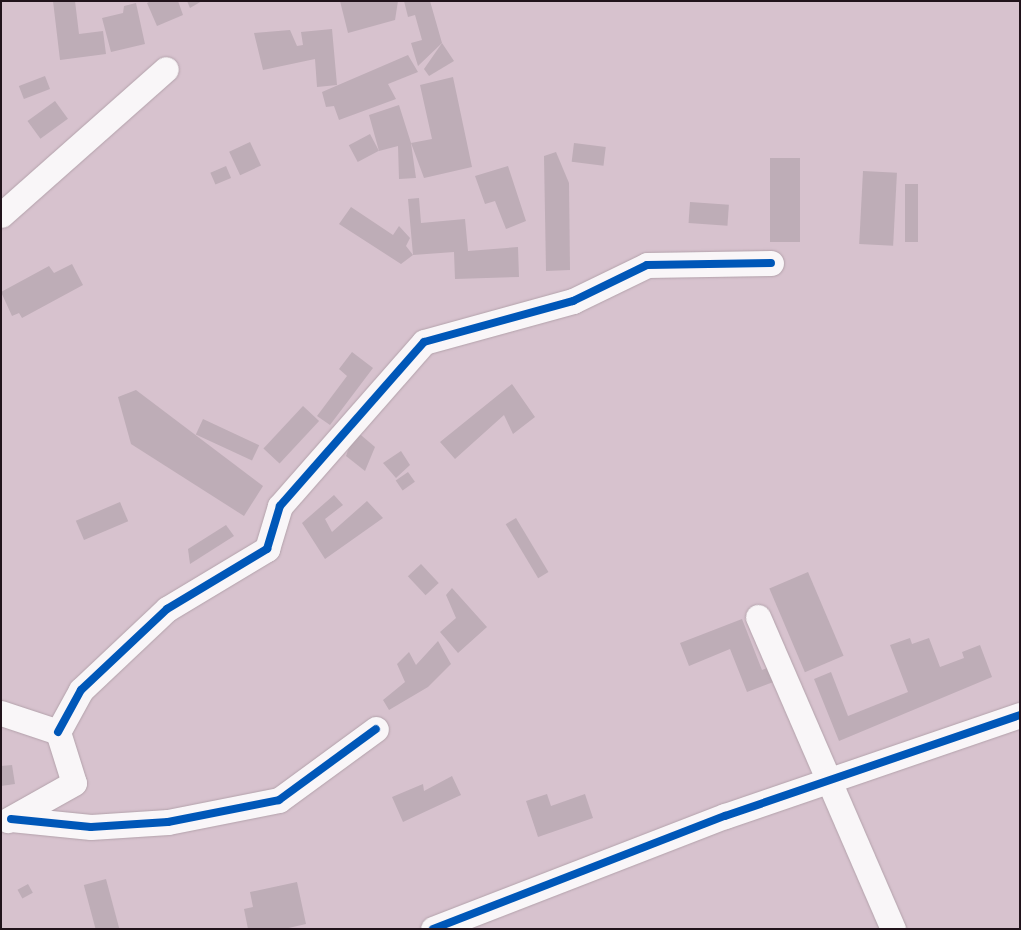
<!DOCTYPE html>
<style>
body{margin:0}
#map{position:relative;width:1021px;height:930px;overflow:hidden;background:#d7c2ce;font-family:"Open Sans",sans-serif}
div>[style]{position:absolute}
[style*='--x']{left:calc(var(--x)*1px);top:calc(var(--y)*1px);width:calc(var(--w)*1px);rotate:calc(var(--a)*1deg)}
.building>*{inset:0;background:#beadb7;transform-origin:0 0}
.roads{filter:drop-shadow(0 0 1px #b3a2ab) drop-shadow(0 0 1px #b3a2ab)}
.minor>*{height:25px;margin:-12.5px;padding:0 12.5px;transform-origin:12.5px;border-radius:12.5px;background:#f9f6f8}
.cycleway>*{height:8px;margin:-4px;padding:0 4px;transform-origin:4px;border-radius:4px;background:#0057b8}
span{translate:-50% -50%;white-space:nowrap;text-align:center;line-height:1.15;-webkit-text-stroke:4px #f4e0eb;paint-order:stroke}
.frame{position:absolute;inset:0;border:2px solid #21131b;pointer-events:none}
</style>
<div id="map">
<div class="building">
<div style="clip-path:polygon(53px 1px,75px 1px,79px 34px,103px 31px,106px 54px,60px 60px)"></div>
<div style="clip-path:polygon(151px 1px,178px 1px,183px 15px,157px 26px,147px 3px)"></div>
<div style="clip-path:polygon(187px 1px,202px 1px,190px 8px)"></div>
<div style="clip-path:polygon(340px 1px,398px 1px,395px 20px,348px 33px)"></div>
<div style="clip-path:polygon(404px 1px,430px 1px,442px 43px,418px 66px,411px 43px,422px 40px,415px 15px,408px 17px)"></div>
<div style="clip-path:polygon(136px 3px,145px 44px,111px 52px,102px 18px,123px 13px,124px 6px)"></div>
<div style="clip-path:polygon(332px 29px,337px 85px,317px 87px,315px 59px,263px 70px,254px 33px,290px 30px,297px 46px,303px 45px,301px 32px)"></div>
<div style="clip-path:polygon(442px 43px,454px 61px,429px 76px,424px 69px)"></div>
<div style="clip-path:polygon(408px 55px,418px 72px,388px 84px,396px 99px,339px 120px,334px 106px,326px 107px,322px 92px)"></div>
<div style="left:45px;top:76px;width:14px;height:28px;rotate:69deg"></div>
<div style="clip-path:polygon(453px 77px,472px 167px,424px 178px,411px 143px,432px 139px,420px 85px)"></div>
<div style="left:55px;top:101px;width:22px;height:34px;rotate:54deg"></div>
<div style="clip-path:polygon(399px 105px,411px 143px,416px 178px,399px 179px,398px 146px,379px 151px,369px 115px)"></div>
<div style="left:370px;top:134px;width:19px;height:24px;rotate:62deg"></div>
<div style="left:250px;top:142px;width:26px;height:23px;rotate:65deg"></div>
<div style="left:574px;top:143px;width:32px;height:19px;rotate:7deg"></div>
<div style="clip-path:polygon(556px 152px,569px 183px,570px 270px,546px 271px,544px 156px)"></div>
<div style="left:770px;top:158px;width:30px;height:84px"></div>
<div style="left:226px;top:166px;width:13px;height:17px;rotate:67deg"></div>
<div style="clip-path:polygon(508px 166px,526px 221px,506px 229px,495px 201px,485px 204px,475px 176px)"></div>
<div style="left:863px;top:171px;width:34px;height:73px;rotate:3deg"></div>
<div style="left:905px;top:184px;width:13px;height:58px"></div>
<div style="clip-path:polygon(419px 198px,421px 223px,465px 219px,468px 251px,518px 247px,519px 277px,455px 279px,454px 252px,413px 255px,408px 199px)"></div>
<div style="left:690px;top:202px;width:39px;height:21px;rotate:4deg"></div>
<div style="clip-path:polygon(351px 207px,393px 235px,399px 226px,410px 238px,406px 246px,413px 255px,401px 264px,339px 224px)"></div>
<div style="clip-path:polygon(72px 264px,83px 285px,22px 318px,19px 313px,12px 316px,1px 292px,49px 266px,54px 273px)"></div>
<div style="clip-path:polygon(352px 352px,373px 368px,330px 425px,317px 416px,347px 376px,339px 369px)"></div>
<div style="clip-path:polygon(512px 384px,535px 417px,513px 434px,504px 415px,455px 459px,440px 442px)"></div>
<div style="clip-path:polygon(136px 390px,263px 486px,244px 516px,131px 444px,118px 397px)"></div>
<div style="left:303px;top:406px;width:22px;height:58px;rotate:43deg"></div>
<div style="left:203px;top:419px;width:62px;height:17px;rotate:25deg"></div>
<div style="clip-path:polygon(355px 430px,375px 447px,365px 471px,346px 456px)"></div>
<div style="clip-path:polygon(401px 451px,410px 465px,396px 478px,383px 463px)"></div>
<div style="left:408px;top:472px;width:12px;height:15px;rotate:55deg"></div>
<div style="clip-path:polygon(334px 495px,343px 505px,325px 519px,332px 532px,367px 501px,383px 518px,325px 559px,302px 523px)"></div>
<div style="left:120px;top:502px;width:21px;height:48px;rotate:67deg"></div>
<div style="left:516px;top:518px;width:63px;height:12px;rotate:59deg"></div>
<div style="clip-path:polygon(226px 525px,234px 536px,190px 564px,188px 549px)"></div>
<div style="left:421px;top:564px;width:26px;height:18px;rotate:47deg"></div>
<div style="left:808px;top:572px;width:91px;height:42px;rotate:67deg"></div>
<div style="clip-path:polygon(452px 588px,487px 627px,458px 653px,440px 632px,456px 618px,446px 595px)"></div>
<div style="clip-path:polygon(742px 619px,762px 670px,770px 667px,776px 681px,747px 692px,730px 649px,689px 666px,680px 643px)"></div>
<div style="clip-path:polygon(910px 638px,912px 644px,929px 638px,940px 667px,964px 658px,962px 652px,980px 645px,992px 677px,839px 741px,814px 679px,831px 672px,848px 716px,908px 692px,890px 645px)"></div>
<div style="clip-path:polygon(438px 641px,451px 664px,428px 687px,389px 710px,383px 700px,405px 682px,397px 664px,409px 652px,416px 665px)"></div>
<div style="clip-path:polygon(12px 765px,15px 784px,1px 786px,1px 766px)"></div>
<div style="clip-path:polygon(452px 776px,461px 795px,403px 822px,392px 797px,423px 784px,424px 791px)"></div>
<div style="clip-path:polygon(547px 794px,551px 806px,585px 794px,593px 818px,538px 837px,526px 801px)"></div>
<div style="left:106px;top:879px;width:51px;height:23px;rotate:75deg"></div>
<div style="clip-path:polygon(297px 882px,306px 924px,284px 929px,248px 929px,244px 909px,253px 907px,250px 892px)"></div>
<div style="left:28px;top:884px;width:10px;height:12px;rotate:61deg"></div>
</div>
<div class="roads">
<div class="minor">
<div style="--x:1;--y:215;--w:220;--a:-41.5"></div>
<div style="--x:758;--y:617;--w:340;--a:66.6"></div>
<div style="--x:1;--y:713;--w:60;--a:18.4"></div>
<div style="--x:58;--y:732;--w:53;--a:72.6"></div>
<div style="--x:74;--y:783;--w:76;--a:150.7"></div>
<div style="--x:58;--y:732;--w:48;--a:-61.3"></div>
<div style="--x:81;--y:690;--w:118;--a:-43.3"></div>
<div style="--x:167;--y:609;--w:117;--a:-31"></div>
<div style="--x:267;--y:549;--w:45;--a:-73.2"></div>
<div style="--x:280;--y:506;--w:218;--a:-48.7"></div>
<div style="--x:424;--y:342;--w:155;--a:-15.4"></div>
<div style="--x:573;--y:301;--w:82;--a:-25.9"></div>
<div style="--x:647;--y:265;--w:124;--a:-0.9"></div>
<div style="--x:11;--y:819;--w:80;--a:5.7"></div>
<div style="--x:91;--y:827;--w:77;--a:-3.7"></div>
<div style="--x:168;--y:822;--w:113;--a:-11.2"></div>
<div style="--x:279;--y:800;--w:120;--a:-36.2"></div>
<div style="--x:433;--y:929;--w:313;--a:-21.2"></div>
<div style="--x:725;--y:816;--w:312;--a:-18.9"></div>
</div>
</div>
<div class="cycleway">
<div style="--x:58;--y:732;--w:48;--a:-61.3"></div>
<div style="--x:81;--y:690;--w:118;--a:-43.3"></div>
<div style="--x:167;--y:609;--w:117;--a:-31"></div>
<div style="--x:267;--y:549;--w:45;--a:-73.2"></div>
<div style="--x:280;--y:506;--w:218;--a:-48.7"></div>
<div style="--x:424;--y:342;--w:155;--a:-15.4"></div>
<div style="--x:573;--y:301;--w:82;--a:-25.9"></div>
<div style="--x:647;--y:265;--w:124;--a:-0.9"></div>
<div style="--x:11;--y:819;--w:80;--a:5.7"></div>
<div style="--x:91;--y:827;--w:77;--a:-3.7"></div>
<div style="--x:168;--y:822;--w:113;--a:-11.2"></div>
<div style="--x:279;--y:800;--w:120;--a:-36.2"></div>
<div style="--x:433;--y:929;--w:313;--a:-21.2"></div>
<div style="--x:725;--y:816;--w:312;--a:-18.9"></div>
</div>
<div class="frame"></div>
</div>
